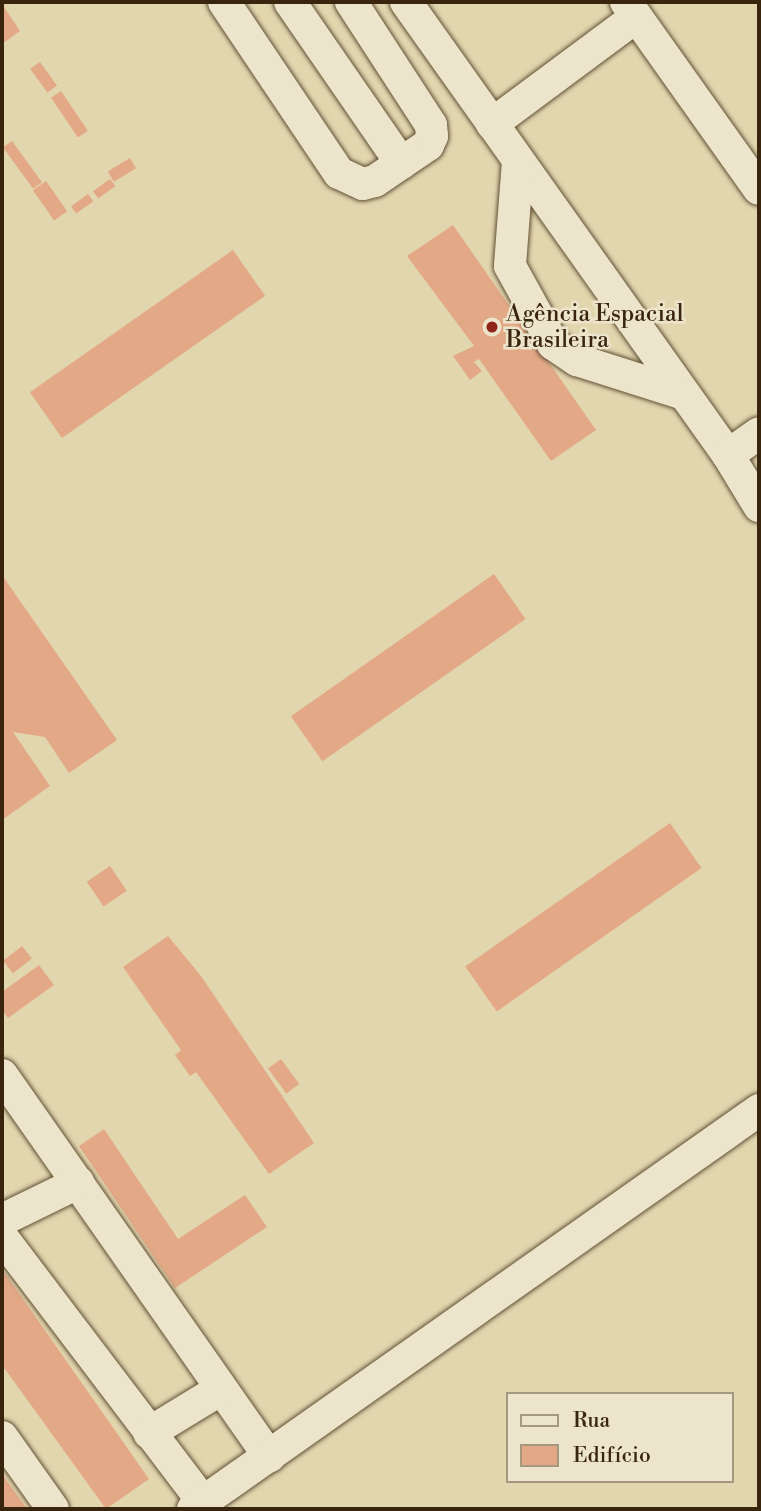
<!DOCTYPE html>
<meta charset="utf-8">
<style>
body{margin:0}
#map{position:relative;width:761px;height:1511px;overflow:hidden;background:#e2d6af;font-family:"Libre Bodoni",serif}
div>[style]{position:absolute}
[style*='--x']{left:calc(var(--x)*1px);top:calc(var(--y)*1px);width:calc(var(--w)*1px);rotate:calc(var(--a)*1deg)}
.building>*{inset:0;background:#e3a987;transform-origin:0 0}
.roads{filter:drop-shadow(0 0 2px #635136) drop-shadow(0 0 2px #635136)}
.minor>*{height:32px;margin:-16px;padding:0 16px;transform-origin:16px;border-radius:16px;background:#ece4cb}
.dots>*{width:19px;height:19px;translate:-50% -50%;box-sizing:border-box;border:4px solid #ece4cb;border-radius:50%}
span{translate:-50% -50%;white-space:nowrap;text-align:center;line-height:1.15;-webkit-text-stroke:5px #ece4cb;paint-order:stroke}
.poi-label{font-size:23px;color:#39250d}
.left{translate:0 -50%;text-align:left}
.frame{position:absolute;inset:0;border:4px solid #39250d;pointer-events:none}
.legend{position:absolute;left:506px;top:1392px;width:228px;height:91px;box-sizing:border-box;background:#ece4cb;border:2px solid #a4987f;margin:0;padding:9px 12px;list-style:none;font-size:21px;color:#39250d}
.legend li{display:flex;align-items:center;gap:14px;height:35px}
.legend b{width:35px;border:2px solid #a4987f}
</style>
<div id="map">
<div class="building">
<div style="clip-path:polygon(2px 4px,20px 31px,2px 44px)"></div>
<div style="left:40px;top:62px;width:29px;height:12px;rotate:54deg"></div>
<div style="left:61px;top:91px;width:48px;height:12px;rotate:56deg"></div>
<div style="left:12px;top:141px;width:51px;height:11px;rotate:54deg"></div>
<div style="left:130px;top:158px;width:12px;height:26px;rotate:59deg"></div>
<div style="left:110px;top:179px;width:9px;height:21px;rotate:54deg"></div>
<div style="left:46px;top:181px;width:37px;height:16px;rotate:55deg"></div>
<div style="left:88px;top:194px;width:9px;height:21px;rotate:54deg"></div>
<div style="clip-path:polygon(453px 225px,596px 430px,551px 461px,479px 359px,474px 362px,482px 371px,470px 380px,453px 356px,474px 346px,407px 256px)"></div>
<div style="left:233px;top:250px;width:56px;height:248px;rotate:55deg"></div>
<div style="left:494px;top:574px;width:55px;height:248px;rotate:55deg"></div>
<div style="clip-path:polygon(2px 575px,117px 740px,69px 773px,45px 737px,13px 732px,50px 786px,2px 820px)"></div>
<div style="left:670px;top:823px;width:55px;height:250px;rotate:55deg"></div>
<div style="left:110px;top:866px;width:30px;height:28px;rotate:56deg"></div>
<div style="clip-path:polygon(168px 936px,201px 976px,314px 1143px,269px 1174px,196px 1072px,190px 1076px,175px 1055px,181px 1050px,123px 967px)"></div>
<div style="left:22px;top:946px;width:16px;height:24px;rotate:52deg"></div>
<div style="clip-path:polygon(39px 965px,54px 985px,8px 1018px,2px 1010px,2px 992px)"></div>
<div style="left:281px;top:1059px;width:31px;height:16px;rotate:54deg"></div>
<div style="clip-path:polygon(104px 1129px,178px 1239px,245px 1195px,267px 1227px,175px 1288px,79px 1146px)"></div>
<div style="clip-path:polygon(2px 1269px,149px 1479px,106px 1509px,2px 1365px)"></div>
<div style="clip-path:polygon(2px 1474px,27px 1509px,2px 1509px)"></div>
</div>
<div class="roads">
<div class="minor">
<div style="--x:224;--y:2;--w:206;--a:56.1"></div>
<div style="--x:339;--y:173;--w:26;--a:25"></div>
<div style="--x:363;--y:184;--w:12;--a:-14"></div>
<div style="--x:375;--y:181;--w:64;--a:-34.2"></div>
<div style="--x:428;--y:145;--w:10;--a:-66"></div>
<div style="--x:432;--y:136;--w:11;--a:-95"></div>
<div style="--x:431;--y:125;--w:147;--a:-123"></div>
<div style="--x:290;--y:2;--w:196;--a:55.4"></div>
<div style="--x:406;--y:2;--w:556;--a:54.59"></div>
<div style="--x:728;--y:455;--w:60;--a:58.7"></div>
<div style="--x:626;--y:2;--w:229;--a:54.6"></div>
<div style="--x:492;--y:124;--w:179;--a:-36.6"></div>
<div style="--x:518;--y:161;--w:105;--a:94.4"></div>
<div style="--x:510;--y:266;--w:89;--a:61.1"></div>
<div style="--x:553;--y:344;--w:29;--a:34"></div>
<div style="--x:577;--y:360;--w:109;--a:17.6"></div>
<div style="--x:728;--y:455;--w:38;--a:-35"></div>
<div style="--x:2;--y:1075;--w:466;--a:55"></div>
<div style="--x:2;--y:1220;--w:85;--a:-26"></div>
<div style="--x:2;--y:1237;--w:333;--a:52.8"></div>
<div style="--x:149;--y:1433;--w:84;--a:-31.4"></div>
<div style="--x:2;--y:1437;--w:88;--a:54.7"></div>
<div style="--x:193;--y:1509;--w:693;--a:-35.18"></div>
</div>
</div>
<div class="dots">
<div style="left:492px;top:327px;background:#8f2418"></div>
</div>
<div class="poi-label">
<span class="left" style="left:506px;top:327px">Agência Espacial<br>Brasileira</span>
</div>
<div class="frame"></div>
<ul class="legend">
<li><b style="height:9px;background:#ece4cb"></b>Rua</li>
<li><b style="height:19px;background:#e3a987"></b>Edifício</li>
</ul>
</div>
